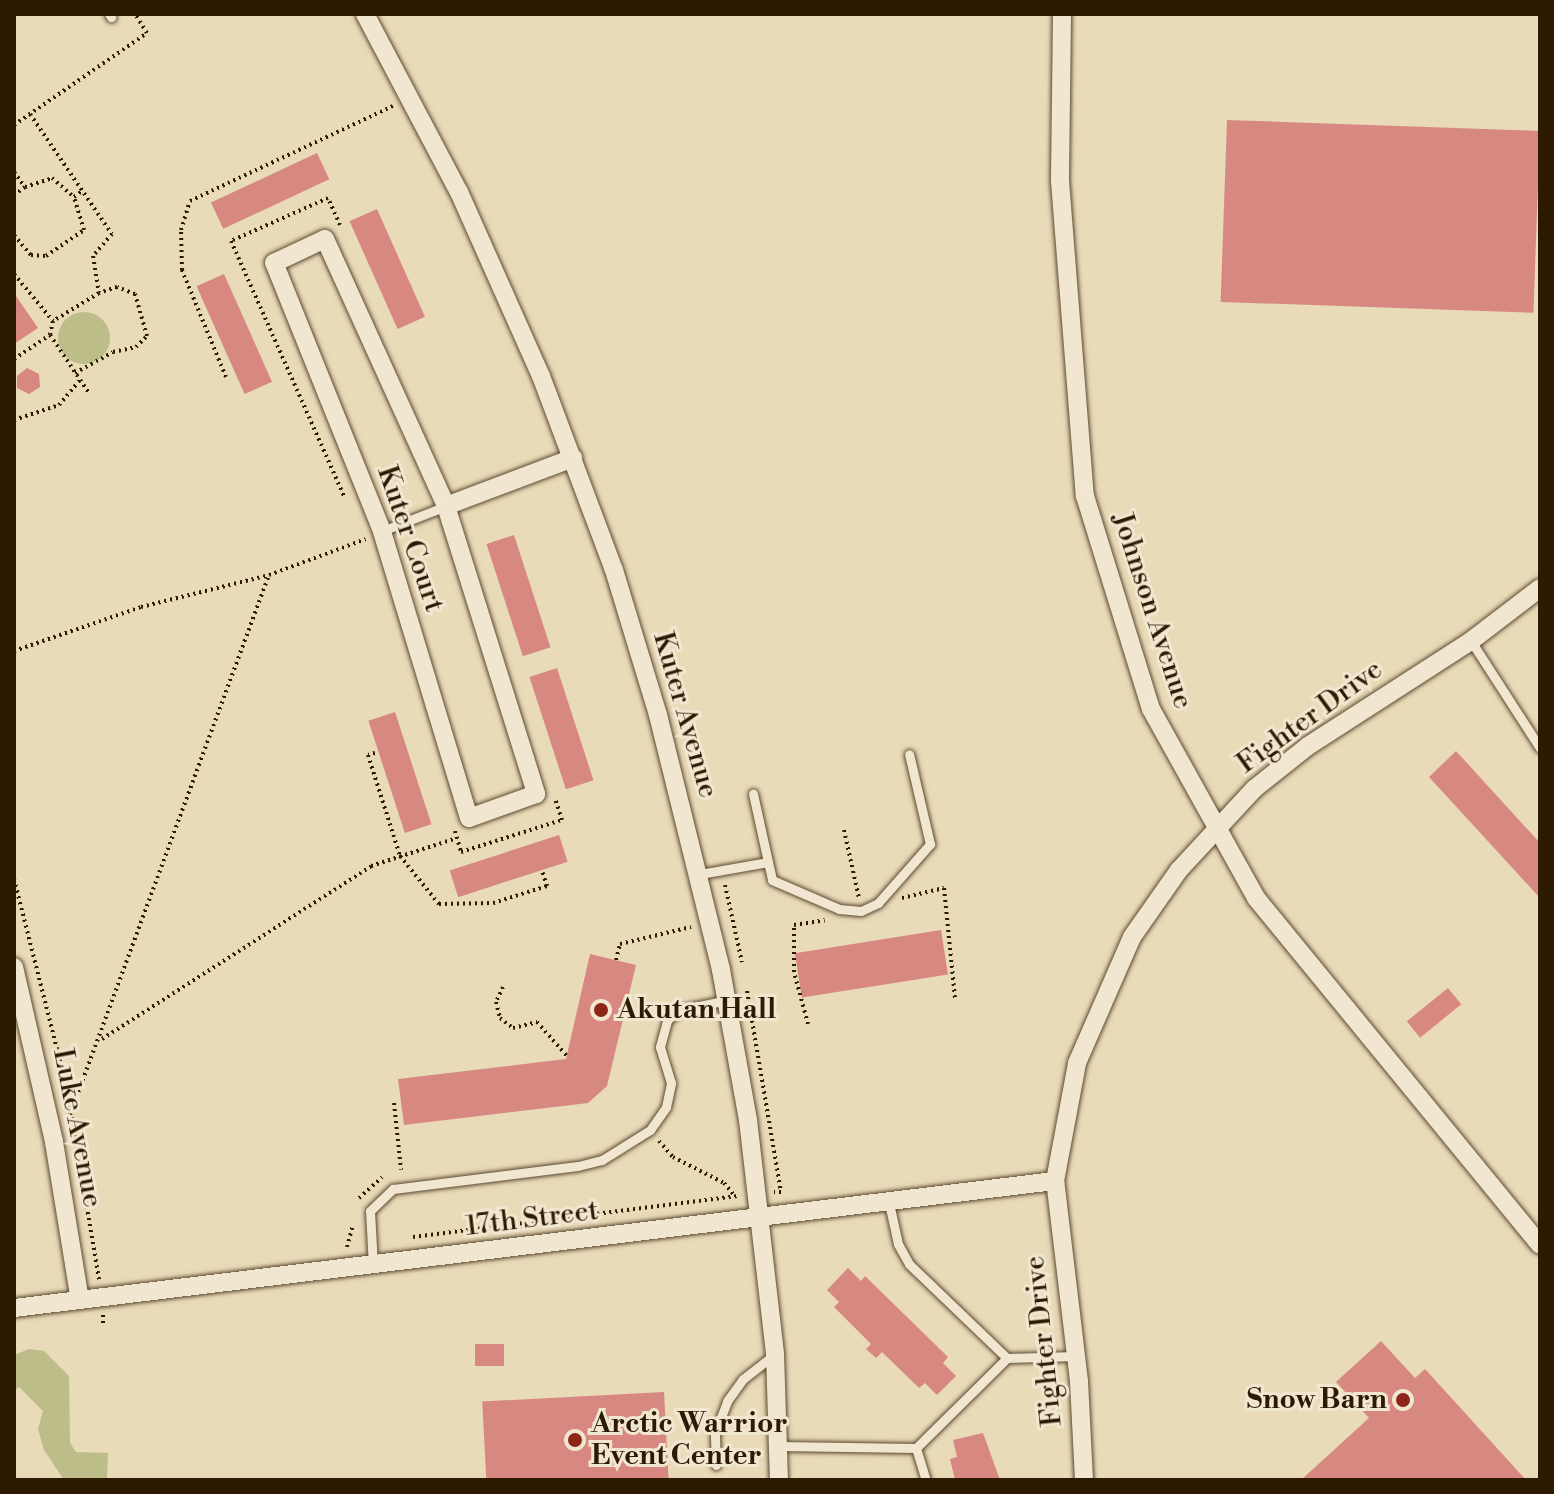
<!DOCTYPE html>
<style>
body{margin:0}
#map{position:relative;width:1554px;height:1494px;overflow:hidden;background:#e9dab8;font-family:"Libre Bodoni",serif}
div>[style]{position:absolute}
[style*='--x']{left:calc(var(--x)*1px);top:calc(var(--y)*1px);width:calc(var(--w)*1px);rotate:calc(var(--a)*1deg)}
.green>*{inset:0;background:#bdbd8a}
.round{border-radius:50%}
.building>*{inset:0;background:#d78881;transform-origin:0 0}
.path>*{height:4px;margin-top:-2px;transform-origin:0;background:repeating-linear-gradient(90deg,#2d1a02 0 2px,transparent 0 6px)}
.roads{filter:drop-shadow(0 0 2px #5c4a30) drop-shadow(0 0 2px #5c4a30)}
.lane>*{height:9px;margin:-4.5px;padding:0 4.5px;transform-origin:4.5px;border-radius:4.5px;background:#f1e7d1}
.street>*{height:18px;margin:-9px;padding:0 9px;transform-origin:9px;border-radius:9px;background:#f1e7d1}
.dots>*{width:22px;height:22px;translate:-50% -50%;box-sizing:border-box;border:4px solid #f1e7d1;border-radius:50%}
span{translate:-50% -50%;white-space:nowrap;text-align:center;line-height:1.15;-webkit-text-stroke:6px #f1e7d1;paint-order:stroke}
.street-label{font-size:28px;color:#2d1a02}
.poi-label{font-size:28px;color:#2d1a02;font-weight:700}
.left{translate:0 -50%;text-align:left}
.right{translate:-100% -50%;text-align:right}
.frame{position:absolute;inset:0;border:16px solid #2d1a02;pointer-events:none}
</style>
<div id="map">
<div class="green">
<div class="round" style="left:58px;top:312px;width:52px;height:52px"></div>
<div style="clip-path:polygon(29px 1349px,44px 1351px,69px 1376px,70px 1443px,76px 1452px,108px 1453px,107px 1480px,64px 1480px,44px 1450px,38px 1429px,43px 1411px,19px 1387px,14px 1391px,14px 1355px)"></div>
</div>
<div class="building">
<div style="left:1227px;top:120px;width:313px;height:182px;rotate:2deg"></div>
<div style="left:317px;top:153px;width:29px;height:117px;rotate:65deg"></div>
<div style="left:377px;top:209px;width:118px;height:30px;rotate:66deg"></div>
<div style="left:224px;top:274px;width:118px;height:30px;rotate:66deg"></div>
<div style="clip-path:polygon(14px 293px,38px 328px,14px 344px)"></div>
<div style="clip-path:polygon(27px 368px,39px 374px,40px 387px,29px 394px,17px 388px,17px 376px)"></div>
<div style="left:514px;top:535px;width:118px;height:29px;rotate:72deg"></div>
<div style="left:557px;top:668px;width:118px;height:29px;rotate:72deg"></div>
<div style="left:395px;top:712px;width:118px;height:28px;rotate:72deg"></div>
<div style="clip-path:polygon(1456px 751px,1540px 843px,1540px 898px,1429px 777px)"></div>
<div style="left:559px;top:835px;width:28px;height:115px;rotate:72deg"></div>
<div style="left:941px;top:930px;width:45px;height:148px;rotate:81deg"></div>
<div style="clip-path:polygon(590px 954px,636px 965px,607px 1086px,588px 1103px,404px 1125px,398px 1079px,566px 1059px)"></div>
<div style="left:1448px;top:988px;width:21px;height:53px;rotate:51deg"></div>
<div style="clip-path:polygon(848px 1268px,861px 1281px,865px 1276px,948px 1357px,943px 1363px,956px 1376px,937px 1395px,925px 1383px,919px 1388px,882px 1352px,876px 1358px,866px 1349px,871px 1344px,834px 1307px,839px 1302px,827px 1290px)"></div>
<div style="clip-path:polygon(1381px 1341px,1415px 1378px,1425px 1369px,1526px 1480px,1301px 1480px,1369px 1418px,1336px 1382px)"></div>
<div style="left:504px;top:1344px;width:22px;height:29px;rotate:90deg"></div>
<div style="left:664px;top:1392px;width:88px;height:182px;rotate:87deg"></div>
<div style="clip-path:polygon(983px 1433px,1000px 1480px,955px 1480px,950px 1459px,957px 1457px,953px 1440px)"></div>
</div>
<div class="path">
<div style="--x:30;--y:114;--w:145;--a:55.7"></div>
<div style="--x:112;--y:234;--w:29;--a:131"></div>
<div style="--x:93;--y:256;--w:37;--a:81"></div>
<div style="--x:99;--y:293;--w:54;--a:148.7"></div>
<div style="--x:14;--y:125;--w:162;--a:-34.7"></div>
<div style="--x:147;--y:33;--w:22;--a:-122"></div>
<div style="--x:14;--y:172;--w:19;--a:54"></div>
<div style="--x:25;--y:187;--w:14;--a:144"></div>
<div style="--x:25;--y:187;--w:28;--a:-18"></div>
<div style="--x:52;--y:178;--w:29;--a:41"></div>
<div style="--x:74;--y:197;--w:10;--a:-37"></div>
<div style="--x:340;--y:225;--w:30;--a:-114"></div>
<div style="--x:328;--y:198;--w:106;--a:156.1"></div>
<div style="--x:231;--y:241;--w:279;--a:66.1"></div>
<div style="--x:14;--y:235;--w:26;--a:50"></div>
<div style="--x:31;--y:255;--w:15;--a:4"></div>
<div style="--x:46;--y:256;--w:46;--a:-34.4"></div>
<div style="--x:84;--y:230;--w:34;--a:-107"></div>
<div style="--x:14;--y:274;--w:61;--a:50.3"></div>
<div style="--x:53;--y:321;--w:14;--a:102"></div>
<div style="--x:50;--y:335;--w:70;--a:56.1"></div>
<div style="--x:14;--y:359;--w:43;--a:-33.7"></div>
<div style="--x:75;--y:373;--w:43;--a:-28.9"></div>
<div style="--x:113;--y:352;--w:24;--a:-12"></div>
<div style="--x:136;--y:347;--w:16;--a:-45"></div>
<div style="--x:147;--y:336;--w:44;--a:-105.9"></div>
<div style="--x:135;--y:294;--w:19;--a:-159"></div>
<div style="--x:117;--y:287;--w:19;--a:162"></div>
<div style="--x:226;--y:377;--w:116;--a:-112.4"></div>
<div style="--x:182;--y:270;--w:40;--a:-91.4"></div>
<div style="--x:181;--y:230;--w:30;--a:-73"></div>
<div style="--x:190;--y:201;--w:224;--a:-25.1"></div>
<div style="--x:14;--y:420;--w:47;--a:-18.4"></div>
<div style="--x:59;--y:405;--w:33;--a:-50"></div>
<div style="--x:14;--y:651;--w:134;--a:-19.1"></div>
<div style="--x:141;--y:607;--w:132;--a:-14"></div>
<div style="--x:269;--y:575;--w:103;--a:-20.4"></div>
<div style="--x:375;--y:753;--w:7;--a:164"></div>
<div style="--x:368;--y:755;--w:106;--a:72.4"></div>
<div style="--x:400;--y:856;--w:62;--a:50.9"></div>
<div style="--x:439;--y:904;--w:54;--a:-1.1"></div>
<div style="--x:493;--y:903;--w:57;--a:-17.5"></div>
<div style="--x:547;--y:886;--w:16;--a:-108"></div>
<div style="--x:844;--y:830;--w:70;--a:77.6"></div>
<div style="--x:455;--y:831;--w:22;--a:74"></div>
<div style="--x:461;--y:852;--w:106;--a:-17.6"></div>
<div style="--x:562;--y:820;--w:22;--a:-108"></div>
<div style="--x:14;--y:879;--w:216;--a:75.8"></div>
<div style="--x:67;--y:1088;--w:194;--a:80.5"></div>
<div style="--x:725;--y:885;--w:79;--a:77.6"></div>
<div style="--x:902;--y:898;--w:43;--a:-13.4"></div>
<div style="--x:944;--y:888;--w:111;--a:84.3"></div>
<div style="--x:616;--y:960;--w:16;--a:-76"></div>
<div style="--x:620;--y:944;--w:73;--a:-13.5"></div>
<div style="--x:503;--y:987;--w:17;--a:115"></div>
<div style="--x:496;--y:1002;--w:16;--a:76"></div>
<div style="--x:500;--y:1018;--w:16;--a:38"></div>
<div style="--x:513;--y:1028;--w:25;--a:-14"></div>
<div style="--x:537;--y:1022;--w:45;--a:48.6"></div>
<div style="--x:747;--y:991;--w:204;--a:80.4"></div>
<div style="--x:781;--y:1192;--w:7;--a:180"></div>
<div style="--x:808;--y:1024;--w:54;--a:-105.1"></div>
<div style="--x:794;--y:972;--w:47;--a:-90"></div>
<div style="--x:794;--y:925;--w:31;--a:-9"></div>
<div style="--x:102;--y:1039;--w:320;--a:-32.7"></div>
<div style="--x:371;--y:866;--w:90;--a:-18"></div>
<div style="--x:394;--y:1103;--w:67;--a:84"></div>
<div style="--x:68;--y:1120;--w:581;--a:-69.76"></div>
<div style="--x:659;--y:1141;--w:21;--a:49"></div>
<div style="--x:673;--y:1157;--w:57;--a:27"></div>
<div style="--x:724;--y:1183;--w:16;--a:50"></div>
<div style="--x:359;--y:1198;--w:31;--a:-42"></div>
<div style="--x:413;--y:1237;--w:327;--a:-7.2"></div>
<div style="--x:347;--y:1247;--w:23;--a:-75"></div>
<div style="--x:103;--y:1315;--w:11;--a:90"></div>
</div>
<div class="roads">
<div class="lane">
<div style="--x:109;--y:14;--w:4;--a:56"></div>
<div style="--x:382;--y:531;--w:69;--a:-21.3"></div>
<div style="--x:1471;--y:641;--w:127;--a:57.2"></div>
<div style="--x:768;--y:862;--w:18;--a:77"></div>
<div style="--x:772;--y:880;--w:73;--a:23.4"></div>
<div style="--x:839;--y:909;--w:22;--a:5"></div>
<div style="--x:861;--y:911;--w:19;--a:-25"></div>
<div style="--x:878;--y:903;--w:79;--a:-48.6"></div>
<div style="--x:930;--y:844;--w:92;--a:-103.1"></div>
<div style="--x:700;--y:874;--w:69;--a:-10"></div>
<div style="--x:768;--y:862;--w:70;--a:-102.4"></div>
<div style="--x:889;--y:1203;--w:42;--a:77.6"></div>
<div style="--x:898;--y:1244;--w:23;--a:61"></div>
<div style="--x:909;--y:1264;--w:136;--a:43.8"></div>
<div style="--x:373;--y:1266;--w:55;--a:-93.1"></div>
<div style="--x:370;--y:1211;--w:32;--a:-44"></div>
<div style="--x:393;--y:1189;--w:186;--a:-7.1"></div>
<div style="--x:578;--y:1166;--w:25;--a:-14"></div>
<div style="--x:602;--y:1160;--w:57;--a:-32"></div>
<div style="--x:650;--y:1130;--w:28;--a:-55"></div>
<div style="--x:666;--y:1107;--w:25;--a:-78"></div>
<div style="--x:671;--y:1083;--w:38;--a:-107"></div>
<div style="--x:660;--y:1047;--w:28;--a:-75"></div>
<div style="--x:667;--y:1020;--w:16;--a:-38"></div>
<div style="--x:680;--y:1010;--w:48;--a:-12"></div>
<div style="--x:778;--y:1446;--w:138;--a:0.8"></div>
<div style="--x:916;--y:1448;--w:34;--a:73"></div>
<div style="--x:916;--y:1448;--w:128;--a:-44.7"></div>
<div style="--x:1007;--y:1358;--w:69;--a:-1.7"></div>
<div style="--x:716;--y:1465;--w:32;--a:-92"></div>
<div style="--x:715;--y:1433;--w:34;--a:-69"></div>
<div style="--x:727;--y:1401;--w:27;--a:-54"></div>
<div style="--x:743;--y:1379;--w:41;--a:-38"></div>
</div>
<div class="street">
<div style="--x:365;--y:14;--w:201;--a:62.2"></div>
<div style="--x:459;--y:192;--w:201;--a:66"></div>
<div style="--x:541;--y:376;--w:207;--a:69.4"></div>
<div style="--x:614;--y:570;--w:152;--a:73.1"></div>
<div style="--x:658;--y:715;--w:263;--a:76.1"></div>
<div style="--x:721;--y:970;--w:152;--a:79.8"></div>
<div style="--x:748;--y:1120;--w:236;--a:83.4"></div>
<div style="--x:775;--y:1354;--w:126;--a:88.2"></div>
<div style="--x:1062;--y:14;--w:167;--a:90.7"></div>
<div style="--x:1060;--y:181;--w:316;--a:85.5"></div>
<div style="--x:1085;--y:496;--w:223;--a:72.8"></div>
<div style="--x:1151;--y:709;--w:216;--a:60.9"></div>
<div style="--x:1256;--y:898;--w:448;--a:50.7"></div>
<div style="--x:325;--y:239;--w:293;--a:65.6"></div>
<div style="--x:446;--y:506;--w:302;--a:72.6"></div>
<div style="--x:536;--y:794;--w:71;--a:160.3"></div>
<div style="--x:469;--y:818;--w:300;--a:-106.9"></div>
<div style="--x:382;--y:531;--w:289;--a:-111.9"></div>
<div style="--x:274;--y:263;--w:56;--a:-25.2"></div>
<div style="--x:446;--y:506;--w:136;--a:-20.7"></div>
<div style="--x:14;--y:967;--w:180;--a:77.1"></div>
<div style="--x:54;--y:1142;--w:160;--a:80.7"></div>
<div style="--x:14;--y:1308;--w:1049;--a:-6.96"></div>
<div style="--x:1084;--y:1480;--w:99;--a:-92.9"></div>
<div style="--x:1079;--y:1381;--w:201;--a:-96.8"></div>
<div style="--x:1055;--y:1181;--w:120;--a:-79.4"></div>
<div style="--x:1077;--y:1063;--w:137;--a:-66.4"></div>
<div style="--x:1132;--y:937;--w:82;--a:-55"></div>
<div style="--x:1179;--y:870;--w:110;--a:-47.2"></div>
<div style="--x:1254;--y:789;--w:69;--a:-38.5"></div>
<div style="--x:1308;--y:746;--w:194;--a:-32.8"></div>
<div style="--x:1471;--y:641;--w:87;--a:-37.5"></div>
</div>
</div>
<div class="dots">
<div style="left:601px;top:1010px;background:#8f2418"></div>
<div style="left:1403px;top:1400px;background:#8f2418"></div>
<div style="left:575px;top:1440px;background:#8f2418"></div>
</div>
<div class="street-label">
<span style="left:410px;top:539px;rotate:71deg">Kuter Court</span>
<span style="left:1152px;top:611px;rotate:72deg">Johnson Avenue</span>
<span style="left:685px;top:715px;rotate:74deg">Kuter Avenue</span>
<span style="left:1310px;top:717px;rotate:-36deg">Fighter Drive</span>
<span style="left:77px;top:1128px;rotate:79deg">Luke Avenue</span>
<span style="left:532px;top:1219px;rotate:-7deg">17th Street</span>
<span style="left:1044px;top:1341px;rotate:-96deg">Fighter Drive</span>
</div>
<div class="poi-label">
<span class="left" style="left:617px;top:1010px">Akutan Hall</span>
<span class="right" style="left:1387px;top:1400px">Snow Barn</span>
<span class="left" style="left:591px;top:1440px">Arctic Warrior<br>Event Center</span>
</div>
<div class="frame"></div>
</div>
